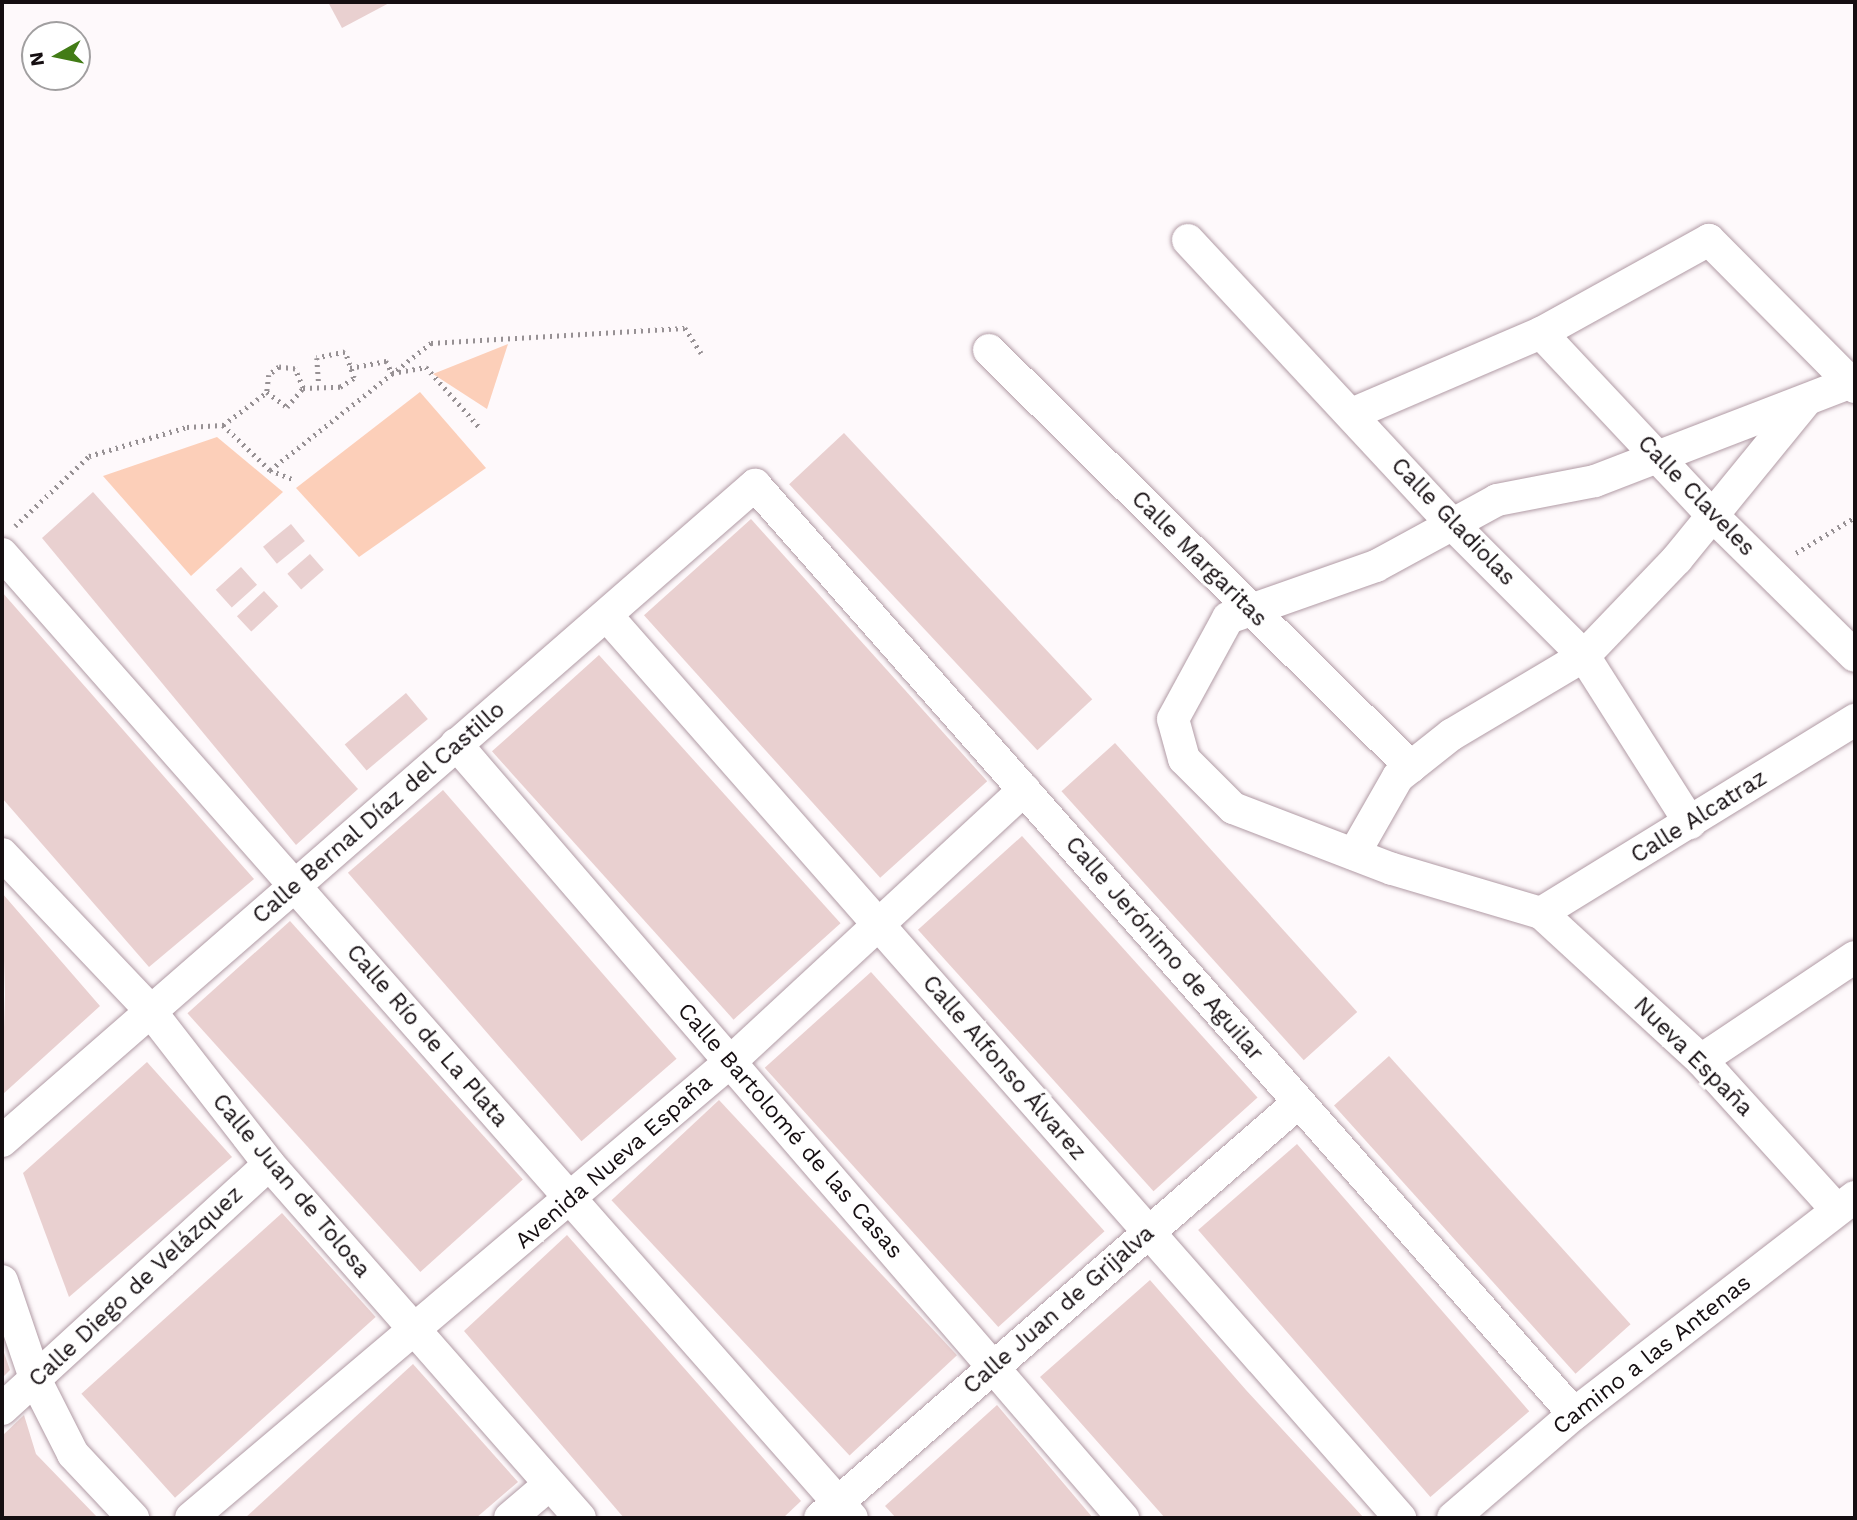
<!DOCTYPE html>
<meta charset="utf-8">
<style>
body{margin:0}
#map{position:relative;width:1857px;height:1520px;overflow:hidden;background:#fef9fb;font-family:"Work Sans",sans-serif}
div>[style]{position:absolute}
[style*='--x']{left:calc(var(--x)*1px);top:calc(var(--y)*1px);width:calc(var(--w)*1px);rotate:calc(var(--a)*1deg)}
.green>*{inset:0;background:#fccfb9}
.building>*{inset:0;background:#e9d0d0;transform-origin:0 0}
.path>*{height:4.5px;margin-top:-2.25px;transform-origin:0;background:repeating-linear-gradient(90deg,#979194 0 2px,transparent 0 7px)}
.roads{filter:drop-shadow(0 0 2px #b19ba5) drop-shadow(0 0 2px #b19ba5)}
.street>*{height:32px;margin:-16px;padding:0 16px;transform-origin:16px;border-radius:16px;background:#fff}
span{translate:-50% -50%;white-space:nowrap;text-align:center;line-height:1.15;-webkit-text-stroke:7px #fff;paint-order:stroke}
.street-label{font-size:23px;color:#150e11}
.frame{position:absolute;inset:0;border:4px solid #150e11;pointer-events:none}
.north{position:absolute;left:21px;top:21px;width:70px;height:70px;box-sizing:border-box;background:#fff;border:2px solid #a19fa0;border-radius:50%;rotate:261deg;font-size:19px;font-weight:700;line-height:28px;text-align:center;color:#150e11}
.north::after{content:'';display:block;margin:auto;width:24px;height:32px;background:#427c16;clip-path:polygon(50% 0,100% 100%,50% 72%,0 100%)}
</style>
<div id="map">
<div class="green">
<div style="clip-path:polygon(508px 344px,487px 409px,433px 374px)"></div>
<div style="clip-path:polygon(420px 392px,486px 468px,359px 557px,296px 488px)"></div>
<div style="clip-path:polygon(217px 437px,283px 492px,191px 576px,103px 476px)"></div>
</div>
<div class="building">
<div style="clip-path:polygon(328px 2px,391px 2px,342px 28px)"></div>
<div style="left:844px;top:433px;width:364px;height:75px;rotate:47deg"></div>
<div style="clip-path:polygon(93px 492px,358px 789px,296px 845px,42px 538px)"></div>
<div style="left:751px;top:519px;width:353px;height:144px;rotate:48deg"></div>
<div style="left:291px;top:524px;width:22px;height:36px;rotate:51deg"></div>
<div style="left:310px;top:554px;width:21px;height:30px;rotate:49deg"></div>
<div style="left:241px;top:567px;width:24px;height:34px;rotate:48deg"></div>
<div style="left:264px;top:591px;width:21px;height:37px;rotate:47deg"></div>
<div style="clip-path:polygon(2px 592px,254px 879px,149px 967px,2px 798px)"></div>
<div style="left:599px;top:655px;width:361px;height:144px;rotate:48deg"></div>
<div style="left:406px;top:693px;width:34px;height:80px;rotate:50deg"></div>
<div style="left:1115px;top:743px;width:362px;height:72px;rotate:48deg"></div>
<div style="left:443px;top:790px;width:356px;height:126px;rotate:49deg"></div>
<div style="left:1022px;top:836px;width:352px;height:140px;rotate:48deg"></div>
<div style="clip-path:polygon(2px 893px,100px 1006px,2px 1095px,5px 994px)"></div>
<div style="left:290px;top:921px;width:348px;height:138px;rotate:48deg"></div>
<div style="left:871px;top:972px;width:349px;height:143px;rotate:48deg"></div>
<div style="left:1389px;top:1056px;width:361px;height:74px;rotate:48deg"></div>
<div style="clip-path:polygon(147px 1062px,232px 1157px,69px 1297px,23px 1173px)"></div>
<div style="left:719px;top:1100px;width:349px;height:147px;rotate:47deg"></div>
<div style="left:1297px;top:1144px;width:354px;height:131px;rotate:49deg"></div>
<div style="left:282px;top:1213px;width:140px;height:270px;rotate:48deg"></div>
<div style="clip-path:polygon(567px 1235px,801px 1501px,783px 1518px,624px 1518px,464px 1331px)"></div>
<div style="clip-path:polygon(1150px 1280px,1246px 1390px,1364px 1518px,1165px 1518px,1040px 1377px)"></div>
<div style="clip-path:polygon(2px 1347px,10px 1370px,2px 1378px)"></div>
<div style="clip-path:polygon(413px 1364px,518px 1482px,476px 1518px,245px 1518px)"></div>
<div style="clip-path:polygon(997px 1405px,1093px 1518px,896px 1518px,885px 1506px)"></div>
<div style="clip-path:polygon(24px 1415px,36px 1454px,98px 1518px,2px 1518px,2px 1436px)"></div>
</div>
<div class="path">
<div style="--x:350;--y:368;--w:37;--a:-11"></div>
<div style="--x:386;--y:361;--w:13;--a:63"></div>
<div style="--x:392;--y:373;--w:35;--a:-10"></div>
<div style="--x:426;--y:367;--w:83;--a:48.4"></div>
<div style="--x:303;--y:388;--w:37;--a:-2"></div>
<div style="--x:340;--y:387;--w:17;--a:-33"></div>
<div style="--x:354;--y:378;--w:28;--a:-109"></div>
<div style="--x:345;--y:352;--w:29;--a:168"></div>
<div style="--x:317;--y:358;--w:27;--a:86"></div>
<div style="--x:223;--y:425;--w:55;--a:-36.9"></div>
<div style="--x:267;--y:392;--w:25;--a:37"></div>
<div style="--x:287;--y:407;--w:25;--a:-50"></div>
<div style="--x:303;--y:388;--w:21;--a:-113"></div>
<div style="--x:295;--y:369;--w:16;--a:-173"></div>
<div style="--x:279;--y:367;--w:13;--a:141"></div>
<div style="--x:269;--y:375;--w:17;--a:97"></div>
<div style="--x:270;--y:470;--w:205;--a:-38.3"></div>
<div style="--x:431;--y:343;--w:254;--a:-3.4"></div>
<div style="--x:685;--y:328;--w:30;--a:57"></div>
<div style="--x:15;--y:526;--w:102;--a:-43.4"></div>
<div style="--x:89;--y:456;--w:102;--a:-16.5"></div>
<div style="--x:187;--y:427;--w:36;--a:-3"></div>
<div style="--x:223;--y:425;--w:65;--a:43.8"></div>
<div style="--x:270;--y:470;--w:24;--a:22"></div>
<div style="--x:1796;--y:553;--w:69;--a:-31.4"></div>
</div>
<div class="roads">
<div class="street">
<div style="--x:1188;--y:240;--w:391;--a:47.1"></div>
<div style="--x:1454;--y:526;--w:184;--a:45"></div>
<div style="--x:1584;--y:656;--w:198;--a:57.6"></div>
<div style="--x:1541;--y:333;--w:251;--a:46.8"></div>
<div style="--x:1713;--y:516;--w:199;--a:44.6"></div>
<div style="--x:989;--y:350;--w:593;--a:44.66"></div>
<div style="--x:1352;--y:414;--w:206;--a:-23.2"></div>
<div style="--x:1541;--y:333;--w:192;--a:-29"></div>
<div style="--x:1709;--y:240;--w:207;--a:45.2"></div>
<div style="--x:2;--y:554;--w:1285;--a:48.6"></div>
<div style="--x:608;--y:617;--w:1200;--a:48.68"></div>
<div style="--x:456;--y:744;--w:1022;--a:49.25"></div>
<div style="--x:2;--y:854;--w:212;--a:46.5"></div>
<div style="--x:148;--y:1008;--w:197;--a:52.2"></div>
<div style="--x:269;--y:1164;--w:471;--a:48.7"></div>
<div style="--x:1354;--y:854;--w:89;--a:-60.3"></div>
<div style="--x:1398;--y:777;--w:68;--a:-38.4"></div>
<div style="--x:1451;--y:735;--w:155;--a:-30.7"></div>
<div style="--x:1584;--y:656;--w:134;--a:-46.2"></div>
<div style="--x:1677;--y:559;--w:204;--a:-50.8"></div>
<div style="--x:1541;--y:913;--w:369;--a:-31.6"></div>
<div style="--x:1701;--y:1060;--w:185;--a:-33.8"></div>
<div style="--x:2;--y:1141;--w:999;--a:-41.06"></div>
<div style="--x:755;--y:485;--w:1238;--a:48.6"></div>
<div style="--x:1837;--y:1210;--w:202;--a:-132.2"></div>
<div style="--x:1701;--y:1060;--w:217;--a:-137.4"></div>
<div style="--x:1541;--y:913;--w:155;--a:-163.5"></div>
<div style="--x:1392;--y:869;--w:170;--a:-159"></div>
<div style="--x:1233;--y:808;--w:69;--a:-135"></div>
<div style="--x:1184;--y:759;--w:41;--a:-105.4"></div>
<div style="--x:1173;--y:719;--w:115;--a:-61.4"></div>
<div style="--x:1228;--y:618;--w:157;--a:-19.4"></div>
<div style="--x:1376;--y:566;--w:138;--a:-28.6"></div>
<div style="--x:1497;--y:500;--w:100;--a:-11"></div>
<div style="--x:1595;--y:481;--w:274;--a:-21.1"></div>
<div style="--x:2;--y:1281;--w:106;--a:71.2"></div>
<div style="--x:36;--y:1381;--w:82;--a:63.1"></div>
<div style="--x:73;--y:1454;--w:88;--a:46.8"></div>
<div style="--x:2;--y:1409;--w:362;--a:-42.5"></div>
<div style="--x:191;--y:1518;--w:706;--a:-40.23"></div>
<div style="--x:730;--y:1062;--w:401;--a:-42.8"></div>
<div style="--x:510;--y:1518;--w:52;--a:-40.4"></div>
<div style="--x:820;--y:1518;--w:634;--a:-40.97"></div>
<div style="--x:1453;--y:1518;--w:160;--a:-40.7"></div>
<div style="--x:1574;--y:1414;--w:355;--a:-37.7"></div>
</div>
</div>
<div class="street-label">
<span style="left:1696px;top:496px;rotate:46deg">Calle Claveles</span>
<span style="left:1453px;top:522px;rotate:46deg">Calle Gladiolas</span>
<span style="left:1199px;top:559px;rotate:45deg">Calle Margaritas</span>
<span style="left:379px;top:813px;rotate:-41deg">Calle Bernal Díaz del Castillo</span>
<span style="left:1699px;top:817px;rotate:-32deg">Calle Alcatraz</span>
<span style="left:1164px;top:949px;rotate:49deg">Calle Jerónimo de Aguilar</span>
<span style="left:427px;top:1036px;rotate:49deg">Calle Río de La Plata</span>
<span style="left:1693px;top:1057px;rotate:45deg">Nueva España</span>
<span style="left:1004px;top:1068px;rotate:49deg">Calle Alfonso Álvarez</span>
<span style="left:790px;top:1131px;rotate:49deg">Calle Bartolomé de las Casas</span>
<span style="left:614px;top:1162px;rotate:-41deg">Avenida Nueva España</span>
<span style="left:291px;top:1186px;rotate:50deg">Calle Juan de Tolosa</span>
<span style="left:136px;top:1287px;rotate:-43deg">Calle Diego de Velázquez</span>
<span style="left:1059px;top:1310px;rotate:-41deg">Calle Juan de Grijalva</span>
<span style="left:1652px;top:1355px;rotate:-38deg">Camino a las Antenas</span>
</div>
<div class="frame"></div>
<div class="north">N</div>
</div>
